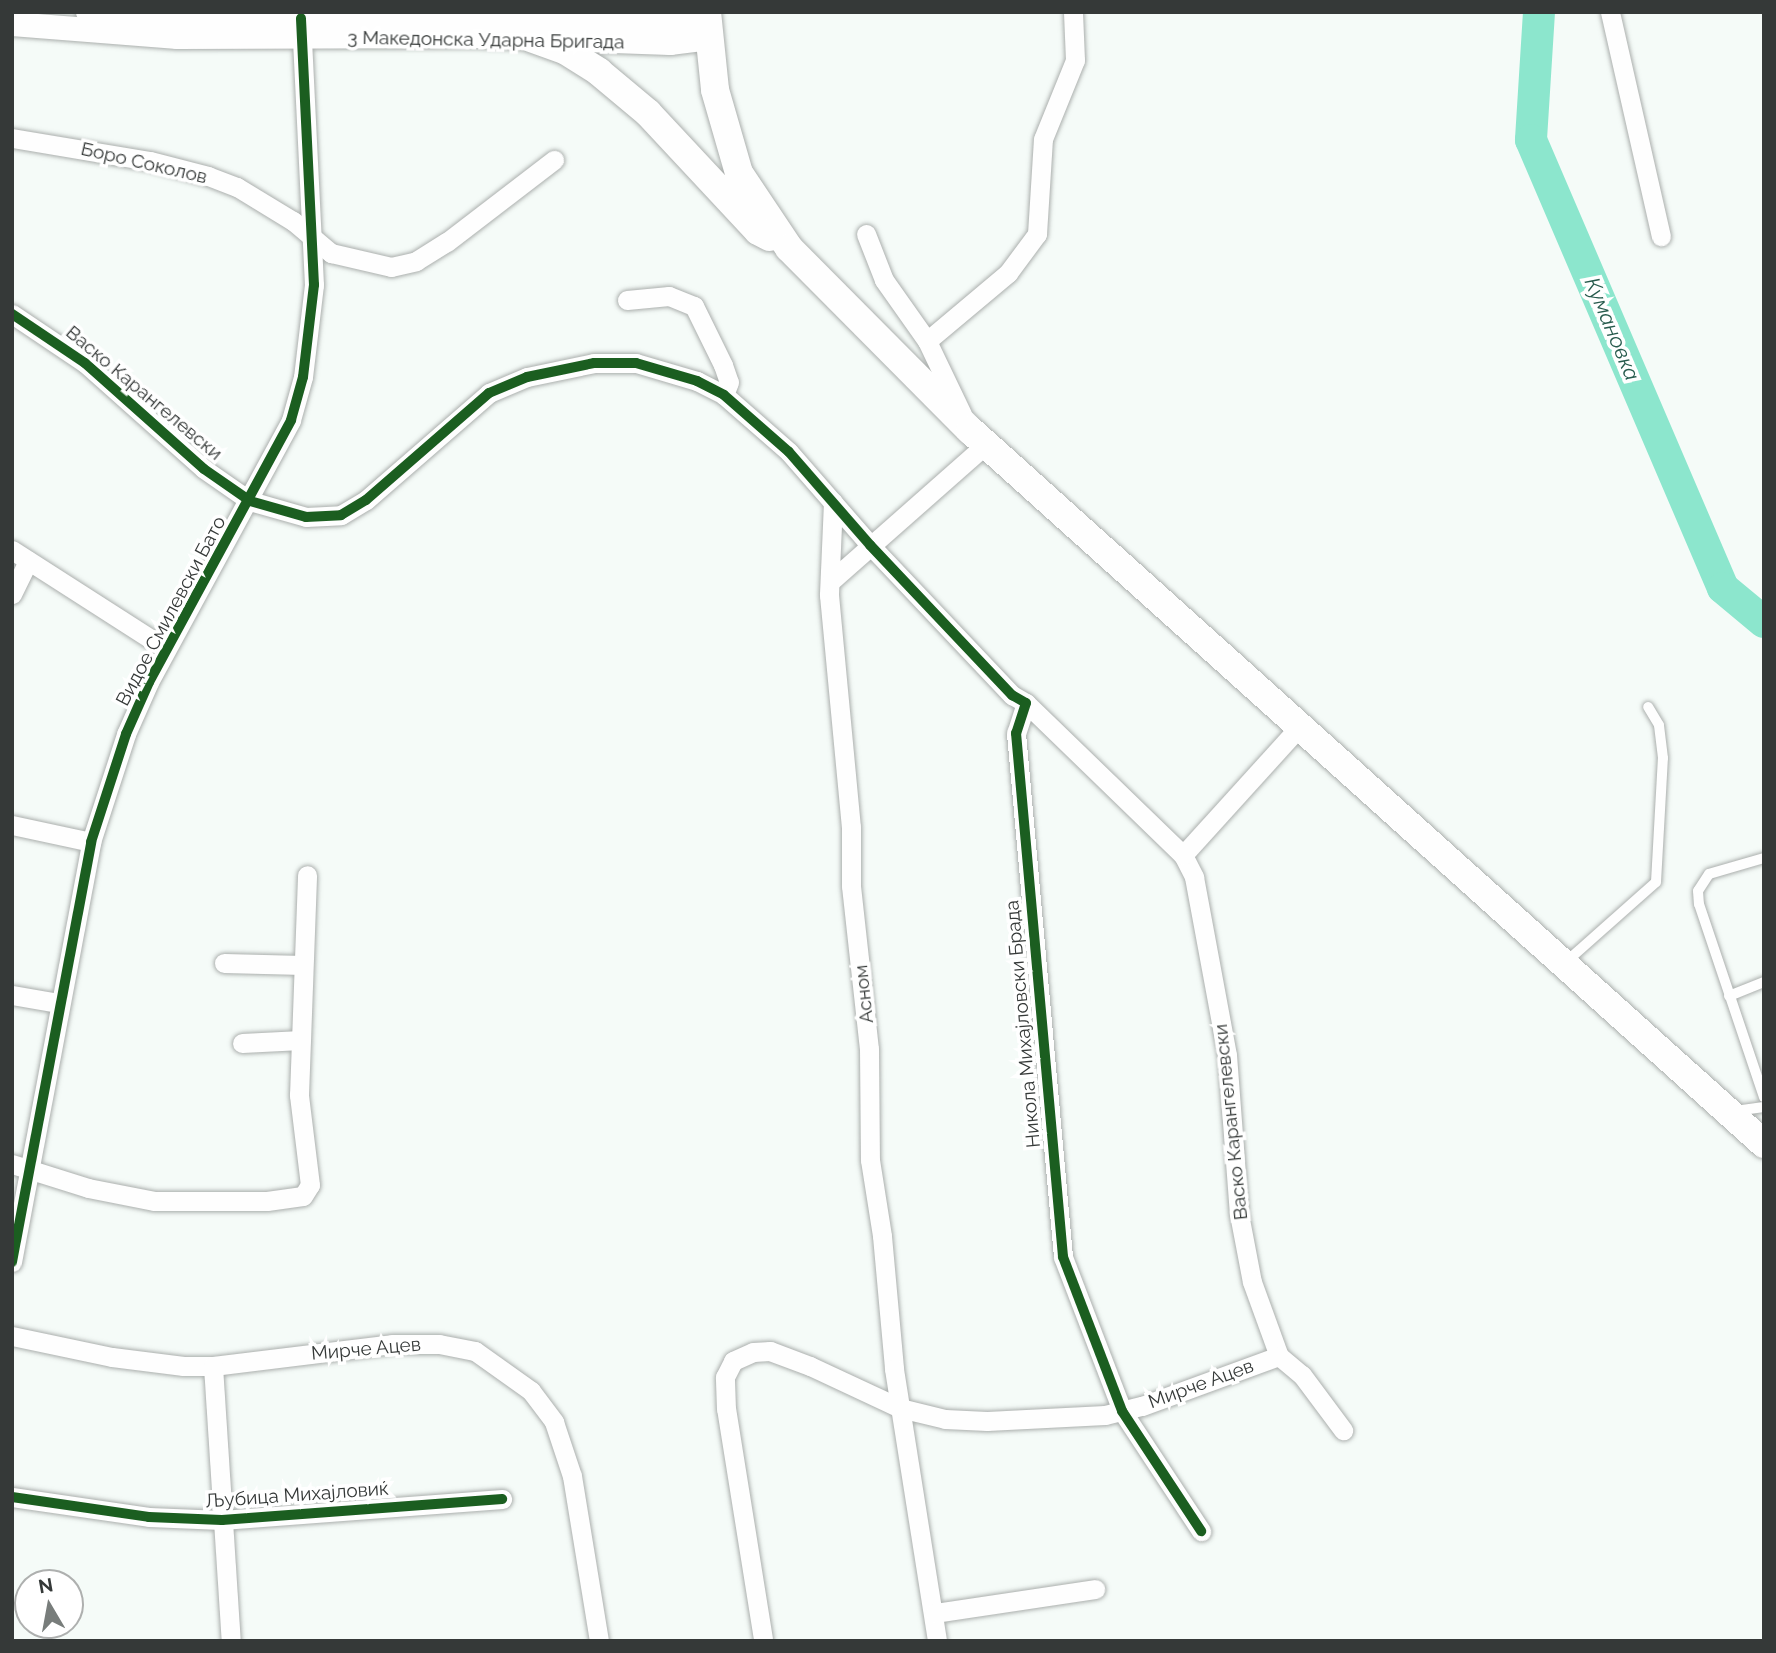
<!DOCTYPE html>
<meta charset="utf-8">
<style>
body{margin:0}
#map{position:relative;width:1776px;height:1653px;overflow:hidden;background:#f5fbf8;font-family:Raleway,sans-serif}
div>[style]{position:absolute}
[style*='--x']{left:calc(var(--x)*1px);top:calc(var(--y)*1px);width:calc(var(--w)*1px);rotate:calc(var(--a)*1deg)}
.river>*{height:32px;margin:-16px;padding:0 16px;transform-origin:16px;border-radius:16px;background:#8ce6cd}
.roads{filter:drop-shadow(0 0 2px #abafad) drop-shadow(0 0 2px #abafad)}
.service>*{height:10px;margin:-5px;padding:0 5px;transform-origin:5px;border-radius:5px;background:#fefefe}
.minor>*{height:19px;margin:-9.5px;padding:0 9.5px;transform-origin:9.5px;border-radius:9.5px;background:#fefefe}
.tertiary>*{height:24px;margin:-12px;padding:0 12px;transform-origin:12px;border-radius:12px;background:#fefefe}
.secondary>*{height:28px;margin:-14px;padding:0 14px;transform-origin:14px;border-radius:14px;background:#fefefe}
.cycleway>*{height:10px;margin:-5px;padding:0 5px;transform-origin:5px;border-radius:5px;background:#1b5e20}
span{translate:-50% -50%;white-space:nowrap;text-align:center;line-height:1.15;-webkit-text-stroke:7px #fff;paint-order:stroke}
.street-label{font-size:19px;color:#353938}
.water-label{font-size:21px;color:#275b4d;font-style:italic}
.frame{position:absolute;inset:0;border:14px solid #353938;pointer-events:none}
.north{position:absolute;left:14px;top:1569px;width:70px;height:70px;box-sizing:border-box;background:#fff;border:2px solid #aeb0af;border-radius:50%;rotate:350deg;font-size:19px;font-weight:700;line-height:28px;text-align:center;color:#353938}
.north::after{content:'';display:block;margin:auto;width:24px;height:32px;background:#787d7b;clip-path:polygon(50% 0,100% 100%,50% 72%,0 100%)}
</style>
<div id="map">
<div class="river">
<div style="--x:1539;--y:12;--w:128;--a:93.6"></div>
<div style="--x:1531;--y:140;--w:487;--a:66.8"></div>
<div style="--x:1723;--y:588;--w:53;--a:39.7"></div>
</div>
<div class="roads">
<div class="service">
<div style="--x:1764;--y:858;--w:57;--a:163.8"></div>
<div style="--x:1709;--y:874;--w:20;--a:123"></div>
<div style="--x:1698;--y:891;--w:13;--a:86"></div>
<div style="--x:1699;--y:904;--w:204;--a:71.4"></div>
<div style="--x:1566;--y:962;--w:120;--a:-41.6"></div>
<div style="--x:1656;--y:882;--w:124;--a:-86.8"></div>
<div style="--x:1663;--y:758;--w:33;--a:-97"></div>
<div style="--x:1659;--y:725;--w:21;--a:-121"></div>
<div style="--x:1729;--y:996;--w:38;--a:-22"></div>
<div style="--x:1735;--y:1111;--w:29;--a:-8"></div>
</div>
<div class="minor">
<div style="--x:1610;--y:12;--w:230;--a:77.2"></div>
<div style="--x:12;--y:138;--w:140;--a:9.5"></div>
<div style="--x:150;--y:161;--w:60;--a:14.5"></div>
<div style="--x:208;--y:176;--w:31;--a:21"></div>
<div style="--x:237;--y:187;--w:66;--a:31.3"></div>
<div style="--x:293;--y:221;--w:50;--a:40.1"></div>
<div style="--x:331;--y:253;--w:62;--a:13.1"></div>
<div style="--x:391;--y:267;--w:26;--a:-13"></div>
<div style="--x:416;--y:261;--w:36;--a:-32"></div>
<div style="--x:447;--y:242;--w:135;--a:-37.5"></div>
<div style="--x:866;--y:234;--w:49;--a:68.6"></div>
<div style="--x:884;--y:280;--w:75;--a:54.8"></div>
<div style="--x:927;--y:341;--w:81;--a:64.4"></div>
<div style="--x:627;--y:300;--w:42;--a:-5.4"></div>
<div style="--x:669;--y:296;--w:27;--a:22"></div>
<div style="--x:694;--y:306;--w:66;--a:63.8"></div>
<div style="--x:723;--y:365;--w:18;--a:71"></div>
<div style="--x:729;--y:382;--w:14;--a:111"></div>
<div style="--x:12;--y:314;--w:88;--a:33.9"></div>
<div style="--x:85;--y:363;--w:159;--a:41.7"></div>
<div style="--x:204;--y:469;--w:56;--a:34.8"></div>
<div style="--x:250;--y:501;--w:58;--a:15.9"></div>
<div style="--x:306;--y:517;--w:35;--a:-3"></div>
<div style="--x:341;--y:515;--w:29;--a:-31"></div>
<div style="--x:366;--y:500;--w:163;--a:-41"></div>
<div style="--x:489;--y:393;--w:41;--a:-22.8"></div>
<div style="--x:527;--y:377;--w:68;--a:-11.8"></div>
<div style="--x:594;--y:363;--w:42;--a:0"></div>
<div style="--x:636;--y:363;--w:64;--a:16.4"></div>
<div style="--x:697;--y:381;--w:30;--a:27"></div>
<div style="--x:724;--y:395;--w:86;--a:41.2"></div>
<div style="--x:789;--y:452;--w:123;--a:48.9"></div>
<div style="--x:870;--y:545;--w:207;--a:46.6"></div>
<div style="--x:1012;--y:695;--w:16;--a:30"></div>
<div style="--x:1026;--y:703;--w:32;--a:108"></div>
<div style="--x:1016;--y:733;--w:526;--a:84.87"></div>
<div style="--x:1063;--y:1257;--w:165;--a:69"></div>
<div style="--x:1122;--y:1411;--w:144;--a:56.6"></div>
<div style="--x:927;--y:341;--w:106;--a:-40"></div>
<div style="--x:1008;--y:273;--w:49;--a:-53.4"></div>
<div style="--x:1037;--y:234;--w:95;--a:-86.4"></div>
<div style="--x:1043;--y:139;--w:85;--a:-67.9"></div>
<div style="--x:1075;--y:60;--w:48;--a:-92.4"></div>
<div style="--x:833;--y:502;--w:93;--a:92.5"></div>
<div style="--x:829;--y:595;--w:233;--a:84.6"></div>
<div style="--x:851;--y:827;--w:59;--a:90"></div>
<div style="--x:851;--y:886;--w:164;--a:83.7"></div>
<div style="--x:869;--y:1049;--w:111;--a:89.5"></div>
<div style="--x:870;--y:1160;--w:77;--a:81"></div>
<div style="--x:882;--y:1236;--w:134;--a:84.8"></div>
<div style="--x:894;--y:1369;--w:275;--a:81"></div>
<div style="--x:12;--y:550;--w:183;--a:32.7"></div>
<div style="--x:832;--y:580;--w:205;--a:-41.4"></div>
<div style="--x:12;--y:594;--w:37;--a:-64"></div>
<div style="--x:1026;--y:703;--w:219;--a:44.1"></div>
<div style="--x:1183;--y:855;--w:25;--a:63"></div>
<div style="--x:1194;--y:877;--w:181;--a:79.5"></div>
<div style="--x:1227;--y:1055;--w:159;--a:85.7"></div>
<div style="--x:1239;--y:1214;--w:69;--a:79.2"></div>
<div style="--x:1252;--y:1282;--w:79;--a:70"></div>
<div style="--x:12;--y:825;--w:81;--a:12.1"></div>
<div style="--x:1183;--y:855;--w:173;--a:-47.8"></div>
<div style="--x:224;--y:963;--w:79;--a:1.5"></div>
<div style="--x:12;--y:995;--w:47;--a:9.9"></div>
<div style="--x:242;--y:1043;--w:59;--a:-2.9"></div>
<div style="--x:12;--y:1164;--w:80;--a:17.5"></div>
<div style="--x:88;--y:1188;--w:67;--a:11.1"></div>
<div style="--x:154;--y:1201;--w:113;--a:0"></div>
<div style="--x:267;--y:1201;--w:36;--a:-8"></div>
<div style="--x:303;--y:1196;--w:13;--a:-58"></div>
<div style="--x:310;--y:1185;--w:91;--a:-97"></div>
<div style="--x:299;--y:1095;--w:220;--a:-87.9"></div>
<div style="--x:12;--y:1262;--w:427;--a:-79.3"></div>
<div style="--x:91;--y:842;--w:114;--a:-72"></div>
<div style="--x:126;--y:734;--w:57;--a:-66.1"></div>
<div style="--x:149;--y:682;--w:298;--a:-61.5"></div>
<div style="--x:291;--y:420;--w:45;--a:-74.4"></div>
<div style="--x:303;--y:377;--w:93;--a:-83.2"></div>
<div style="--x:314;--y:285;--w:262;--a:-92.8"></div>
<div style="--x:12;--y:1336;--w:102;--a:11.9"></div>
<div style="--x:112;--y:1357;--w:72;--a:7.2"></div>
<div style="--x:183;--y:1366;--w:30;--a:0"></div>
<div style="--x:213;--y:1366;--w:180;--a:-7"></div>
<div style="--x:392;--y:1344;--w:47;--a:0"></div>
<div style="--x:439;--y:1344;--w:37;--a:11"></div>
<div style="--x:475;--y:1351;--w:69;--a:35.5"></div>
<div style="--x:531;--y:1391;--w:39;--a:53"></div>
<div style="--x:554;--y:1422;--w:57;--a:71.6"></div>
<div style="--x:572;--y:1476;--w:167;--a:80.7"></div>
<div style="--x:213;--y:1366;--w:276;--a:86.3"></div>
<div style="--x:12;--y:1497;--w:138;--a:8.3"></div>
<div style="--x:149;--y:1517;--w:73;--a:2.4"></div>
<div style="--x:222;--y:1520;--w:281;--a:-4.3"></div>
<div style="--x:935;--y:1613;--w:162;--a:-8.5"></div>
<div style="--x:763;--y:1639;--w:233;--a:-99.1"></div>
<div style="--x:726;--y:1409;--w:32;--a:-92"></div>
<div style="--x:725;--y:1377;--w:18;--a:-63"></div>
<div style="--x:733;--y:1361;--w:22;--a:-24"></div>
<div style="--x:753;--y:1352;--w:17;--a:-3"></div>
<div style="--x:770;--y:1351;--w:43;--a:20.6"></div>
<div style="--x:810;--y:1366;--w:99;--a:25"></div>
<div style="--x:900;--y:1408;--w:46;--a:13.7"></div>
<div style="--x:945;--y:1419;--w:42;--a:2.7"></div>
<div style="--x:987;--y:1421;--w:118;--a:-2.9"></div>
<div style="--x:1105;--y:1415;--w:38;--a:-14"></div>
<div style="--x:1142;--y:1406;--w:146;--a:-20.1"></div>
<div style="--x:1279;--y:1356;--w:30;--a:40"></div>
<div style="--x:1302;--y:1375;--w:69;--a:53.3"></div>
</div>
<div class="tertiary">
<div style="--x:88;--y:12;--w:619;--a:1.11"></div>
<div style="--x:12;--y:24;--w:166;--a:4.5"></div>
<div style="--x:177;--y:37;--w:299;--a:-0.2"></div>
<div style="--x:476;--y:36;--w:194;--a:2.1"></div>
<div style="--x:670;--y:43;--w:38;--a:-7"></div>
</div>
<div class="secondary">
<div style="--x:707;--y:12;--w:78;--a:84.1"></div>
<div style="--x:715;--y:90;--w:86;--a:73.9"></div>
<div style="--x:739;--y:173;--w:90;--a:56.3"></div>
<div style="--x:789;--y:248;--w:257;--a:45.2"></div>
<div style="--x:970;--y:430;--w:1068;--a:41.96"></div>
<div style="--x:549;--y:24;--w:33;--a:-21"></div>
<div style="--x:531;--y:38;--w:37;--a:20"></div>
<div style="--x:566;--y:51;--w:39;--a:32"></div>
<div style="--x:599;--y:72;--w:64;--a:39.9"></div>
<div style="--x:648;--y:113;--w:161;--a:47"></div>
<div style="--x:758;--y:231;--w:13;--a:27"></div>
</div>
</div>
<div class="cycleway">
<div style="--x:12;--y:314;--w:88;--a:33.9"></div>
<div style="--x:85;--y:363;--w:159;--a:41.7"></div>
<div style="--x:204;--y:469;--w:56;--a:34.8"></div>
<div style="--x:250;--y:501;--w:58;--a:15.9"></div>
<div style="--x:306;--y:517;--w:35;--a:-3"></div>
<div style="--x:341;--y:515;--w:29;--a:-31"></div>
<div style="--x:366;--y:500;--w:163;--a:-41"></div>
<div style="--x:489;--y:393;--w:41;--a:-22.8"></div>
<div style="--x:527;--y:377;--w:68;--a:-11.8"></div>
<div style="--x:594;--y:363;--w:42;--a:0"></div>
<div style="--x:636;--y:363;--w:64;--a:16.4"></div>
<div style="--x:697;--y:381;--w:30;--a:27"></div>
<div style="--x:724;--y:395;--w:86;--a:41.2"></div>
<div style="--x:789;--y:452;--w:123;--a:48.9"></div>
<div style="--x:870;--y:545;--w:207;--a:46.6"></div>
<div style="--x:1012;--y:695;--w:16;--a:30"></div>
<div style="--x:1026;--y:703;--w:32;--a:108"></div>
<div style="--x:1016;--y:733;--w:526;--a:84.87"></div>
<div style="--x:1063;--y:1257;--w:165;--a:69"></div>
<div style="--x:1122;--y:1411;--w:144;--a:56.6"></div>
<div style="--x:12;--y:1262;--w:427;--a:-79.3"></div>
<div style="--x:91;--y:842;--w:114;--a:-72"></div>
<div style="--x:126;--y:734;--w:57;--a:-66.1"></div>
<div style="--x:149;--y:682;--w:298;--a:-61.5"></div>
<div style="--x:291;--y:420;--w:45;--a:-74.4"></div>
<div style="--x:303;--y:377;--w:93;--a:-83.2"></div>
<div style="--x:314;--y:285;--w:267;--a:-92.8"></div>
<div style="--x:12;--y:1497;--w:138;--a:8.3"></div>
<div style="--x:149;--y:1517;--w:73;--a:2.4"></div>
<div style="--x:222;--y:1520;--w:281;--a:-4.3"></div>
</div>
<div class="street-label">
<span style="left:486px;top:40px;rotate:1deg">3 Македонска Ударна Бригада</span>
<span style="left:144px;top:163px;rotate:13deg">Боро Соколов</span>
<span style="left:144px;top:393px;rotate:40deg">Васко Карангелевски</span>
<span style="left:171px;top:611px;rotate:-62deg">Видое Смилевски Бато</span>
<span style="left:864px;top:994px;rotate:-96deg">Асном</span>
<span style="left:1023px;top:1024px;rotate:-95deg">Никола Михајловски Брада</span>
<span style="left:1231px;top:1122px;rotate:-96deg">Васко Карангелевски</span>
<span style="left:366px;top:1349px;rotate:-5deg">Мирче Ацев</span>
<span style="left:1201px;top:1384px;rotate:-20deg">Мирче Ацев</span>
<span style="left:297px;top:1495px;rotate:-4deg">Љубица Михајловиќ</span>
</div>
<div class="water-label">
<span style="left:1612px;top:329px;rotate:67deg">Кумановка</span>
</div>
<div class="frame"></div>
<div class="north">N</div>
</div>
